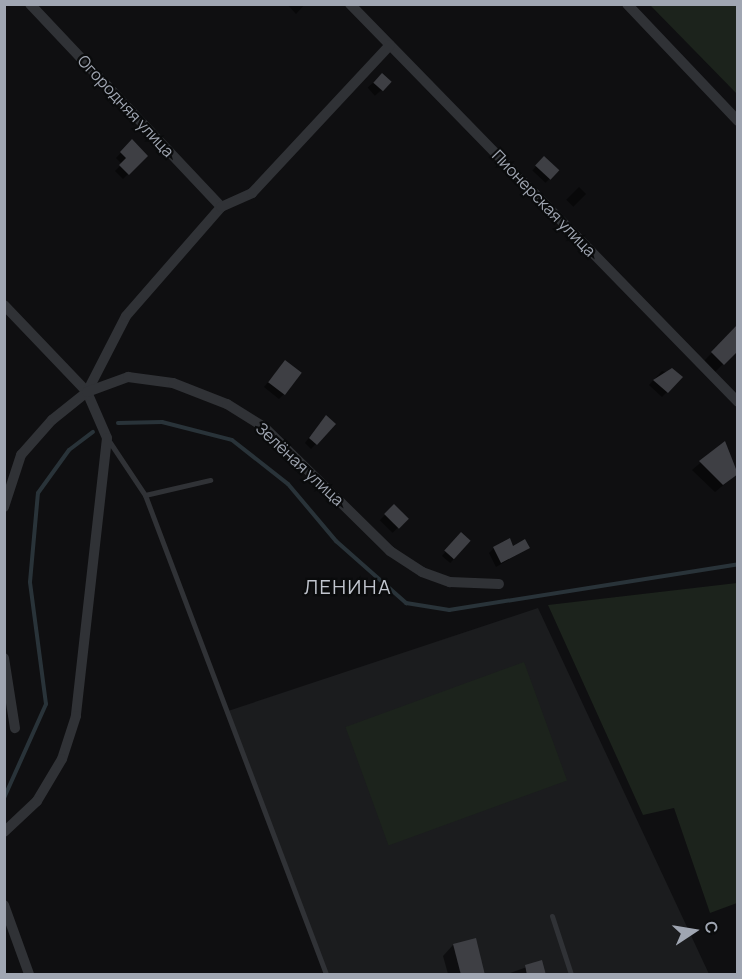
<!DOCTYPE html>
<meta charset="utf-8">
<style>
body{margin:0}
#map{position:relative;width:742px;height:979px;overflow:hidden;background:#0f0f11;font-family:Manrope,sans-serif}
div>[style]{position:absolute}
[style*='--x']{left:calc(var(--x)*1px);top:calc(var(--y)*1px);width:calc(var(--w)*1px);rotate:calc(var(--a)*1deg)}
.built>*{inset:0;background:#1b1c1e}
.green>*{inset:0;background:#1c231c;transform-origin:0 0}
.shadow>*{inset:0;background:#0007;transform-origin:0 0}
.stream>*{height:4px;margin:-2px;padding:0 2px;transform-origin:2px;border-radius:2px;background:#293339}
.building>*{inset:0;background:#3e3f44;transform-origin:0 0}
.lane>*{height:5px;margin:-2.5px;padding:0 2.5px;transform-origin:2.5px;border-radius:2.5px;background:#303236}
.street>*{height:10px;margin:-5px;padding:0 5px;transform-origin:5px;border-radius:5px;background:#303236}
span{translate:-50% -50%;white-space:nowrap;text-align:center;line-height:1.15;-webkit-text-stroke:4.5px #0a0b0c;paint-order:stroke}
.street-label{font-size:16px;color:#a0a6b2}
.quarter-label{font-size:20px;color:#c1c5ce;letter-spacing:1.5px}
.frame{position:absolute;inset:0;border:6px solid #a0a6b2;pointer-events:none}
.north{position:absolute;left:664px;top:901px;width:60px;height:60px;-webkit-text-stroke:4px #0a0b0c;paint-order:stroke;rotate:78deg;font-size:16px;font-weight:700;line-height:24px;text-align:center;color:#a0a6b2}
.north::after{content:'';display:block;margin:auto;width:21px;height:27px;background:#a0a6b2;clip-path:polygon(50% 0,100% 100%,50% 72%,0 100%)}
</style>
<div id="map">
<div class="built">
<div style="clip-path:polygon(538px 608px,709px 974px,325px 974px,228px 711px)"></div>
</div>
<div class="green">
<div style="clip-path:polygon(650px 5px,737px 5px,737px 94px)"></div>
<div style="clip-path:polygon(737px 583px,737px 903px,710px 913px,674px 808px,643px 815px,548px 605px)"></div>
<div style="left:524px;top:662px;width:126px;height:190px;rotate:70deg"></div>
</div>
<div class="shadow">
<div style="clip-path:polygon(287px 4px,305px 4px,296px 14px)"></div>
<div style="left:382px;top:75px;width:11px;height:19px;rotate:49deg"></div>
<div style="clip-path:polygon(132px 141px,146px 156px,123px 179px,115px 171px,122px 164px,116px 158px)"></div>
<div style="left:544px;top:158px;width:18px;height:17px;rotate:43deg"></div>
<div style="left:579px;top:187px;width:10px;height:18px;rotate:45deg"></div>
<div style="clip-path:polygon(738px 326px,738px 349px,715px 372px,704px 361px)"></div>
<div style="clip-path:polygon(285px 362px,284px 394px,279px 399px,264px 387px)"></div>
<div style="clip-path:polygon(662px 371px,681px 377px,662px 397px,649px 385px)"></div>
<div style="clip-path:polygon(321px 422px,334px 424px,311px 449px,305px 443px)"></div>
<div style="clip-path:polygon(724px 443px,738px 473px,715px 492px,692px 470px)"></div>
<div style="left:394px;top:506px;width:18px;height:20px;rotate:45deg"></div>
<div style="left:461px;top:534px;width:11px;height:29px;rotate:41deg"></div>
<div style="clip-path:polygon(494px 548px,528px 548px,496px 567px,489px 553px)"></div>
<div style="clip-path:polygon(475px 940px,484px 974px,448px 974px,443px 956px,453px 945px)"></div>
<div style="clip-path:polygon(541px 962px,544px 974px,507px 974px)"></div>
</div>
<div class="stream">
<div style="--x:118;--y:423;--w:44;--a:-1.3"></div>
<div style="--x:162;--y:422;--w:72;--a:14.4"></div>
<div style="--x:232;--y:440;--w:71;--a:38.2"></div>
<div style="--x:288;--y:484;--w:75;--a:49.9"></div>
<div style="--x:336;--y:541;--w:94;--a:41.5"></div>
<div style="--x:406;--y:603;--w:44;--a:9.2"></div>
<div style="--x:449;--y:610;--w:293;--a:-9"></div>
<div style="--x:4;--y:798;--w:103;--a:-65.9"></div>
<div style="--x:46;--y:704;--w:123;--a:-97.5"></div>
<div style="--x:30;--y:582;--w:89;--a:-84.9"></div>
<div style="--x:38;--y:493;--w:53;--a:-54.2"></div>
<div style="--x:69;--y:450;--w:30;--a:-37"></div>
</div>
<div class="building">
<div style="left:382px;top:73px;width:13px;height:13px;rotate:42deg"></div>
<div style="clip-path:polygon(132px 139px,148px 156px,129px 175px,119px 165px,126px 158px,120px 152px)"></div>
<div style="left:544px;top:156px;width:21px;height:13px;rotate:43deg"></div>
<div style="clip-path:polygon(738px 324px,738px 351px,724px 365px,711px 352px)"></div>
<div style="left:285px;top:360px;width:21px;height:28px;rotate:37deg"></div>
<div style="clip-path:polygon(672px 368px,683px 377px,668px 393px,653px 380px)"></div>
<div style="clip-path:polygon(326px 415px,336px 424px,317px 445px,309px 438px)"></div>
<div style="clip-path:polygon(725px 441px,738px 474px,723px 485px,699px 461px)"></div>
<div style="left:394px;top:504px;width:21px;height:14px;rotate:45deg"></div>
<div style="left:461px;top:532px;width:13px;height:25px;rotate:42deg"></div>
<div style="clip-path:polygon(510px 538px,513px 546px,525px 539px,530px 548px,501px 563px,493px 547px)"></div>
<div style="clip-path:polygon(476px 938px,485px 975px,461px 975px,453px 944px)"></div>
<div style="clip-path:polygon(542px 960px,546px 975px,527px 975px,525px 965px)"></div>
</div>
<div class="lane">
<div style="--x:109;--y:441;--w:65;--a:56.3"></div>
<div style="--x:145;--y:495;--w:512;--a:69.3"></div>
<div style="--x:145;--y:495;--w:67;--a:-13"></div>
<div style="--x:552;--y:916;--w:61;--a:71.9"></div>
</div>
<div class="street">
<div style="--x:30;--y:4;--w:279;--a:46.7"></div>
<div style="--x:350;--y:4;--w:556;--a:45.73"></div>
<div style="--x:627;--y:4;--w:161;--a:46.5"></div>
<div style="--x:4;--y:305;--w:120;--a:46.3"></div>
<div style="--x:87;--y:392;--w:50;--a:66.5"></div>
<div style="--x:107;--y:438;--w:280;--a:96.4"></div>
<div style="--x:76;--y:716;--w:45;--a:108"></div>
<div style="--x:62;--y:759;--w:49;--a:120.8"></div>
<div style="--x:37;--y:801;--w:45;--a:136.8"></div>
<div style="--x:87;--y:392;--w:85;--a:-62.8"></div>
<div style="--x:126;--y:316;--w:145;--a:-48.9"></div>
<div style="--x:221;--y:207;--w:34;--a:-24"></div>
<div style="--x:252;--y:193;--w:202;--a:-47"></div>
<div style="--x:4;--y:507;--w:55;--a:-71.9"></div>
<div style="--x:21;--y:455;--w:47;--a:-48.5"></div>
<div style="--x:52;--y:420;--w:45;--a:-38.7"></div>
<div style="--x:87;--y:392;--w:44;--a:-20.1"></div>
<div style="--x:128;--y:377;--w:45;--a:7.6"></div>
<div style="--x:173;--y:383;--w:58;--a:21.3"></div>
<div style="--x:227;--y:404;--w:44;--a:31.9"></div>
<div style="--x:264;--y:427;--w:177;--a:44.5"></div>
<div style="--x:390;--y:551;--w:38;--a:33"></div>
<div style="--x:422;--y:572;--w:30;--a:20"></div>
<div style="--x:450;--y:582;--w:49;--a:2.3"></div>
<div style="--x:4;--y:658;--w:71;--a:81.1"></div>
<div style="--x:4;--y:905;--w:73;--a:70.1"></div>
</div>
<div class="street-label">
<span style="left:126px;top:106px;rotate:47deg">Огородняя улица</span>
<span style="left:544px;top:203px;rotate:46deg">Пионерская улица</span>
<span style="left:300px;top:464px;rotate:43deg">Зелёная улица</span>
</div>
<div class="quarter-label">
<span style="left:348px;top:586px">ЛЕНИНА</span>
</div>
<div class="frame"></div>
<div class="north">С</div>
</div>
